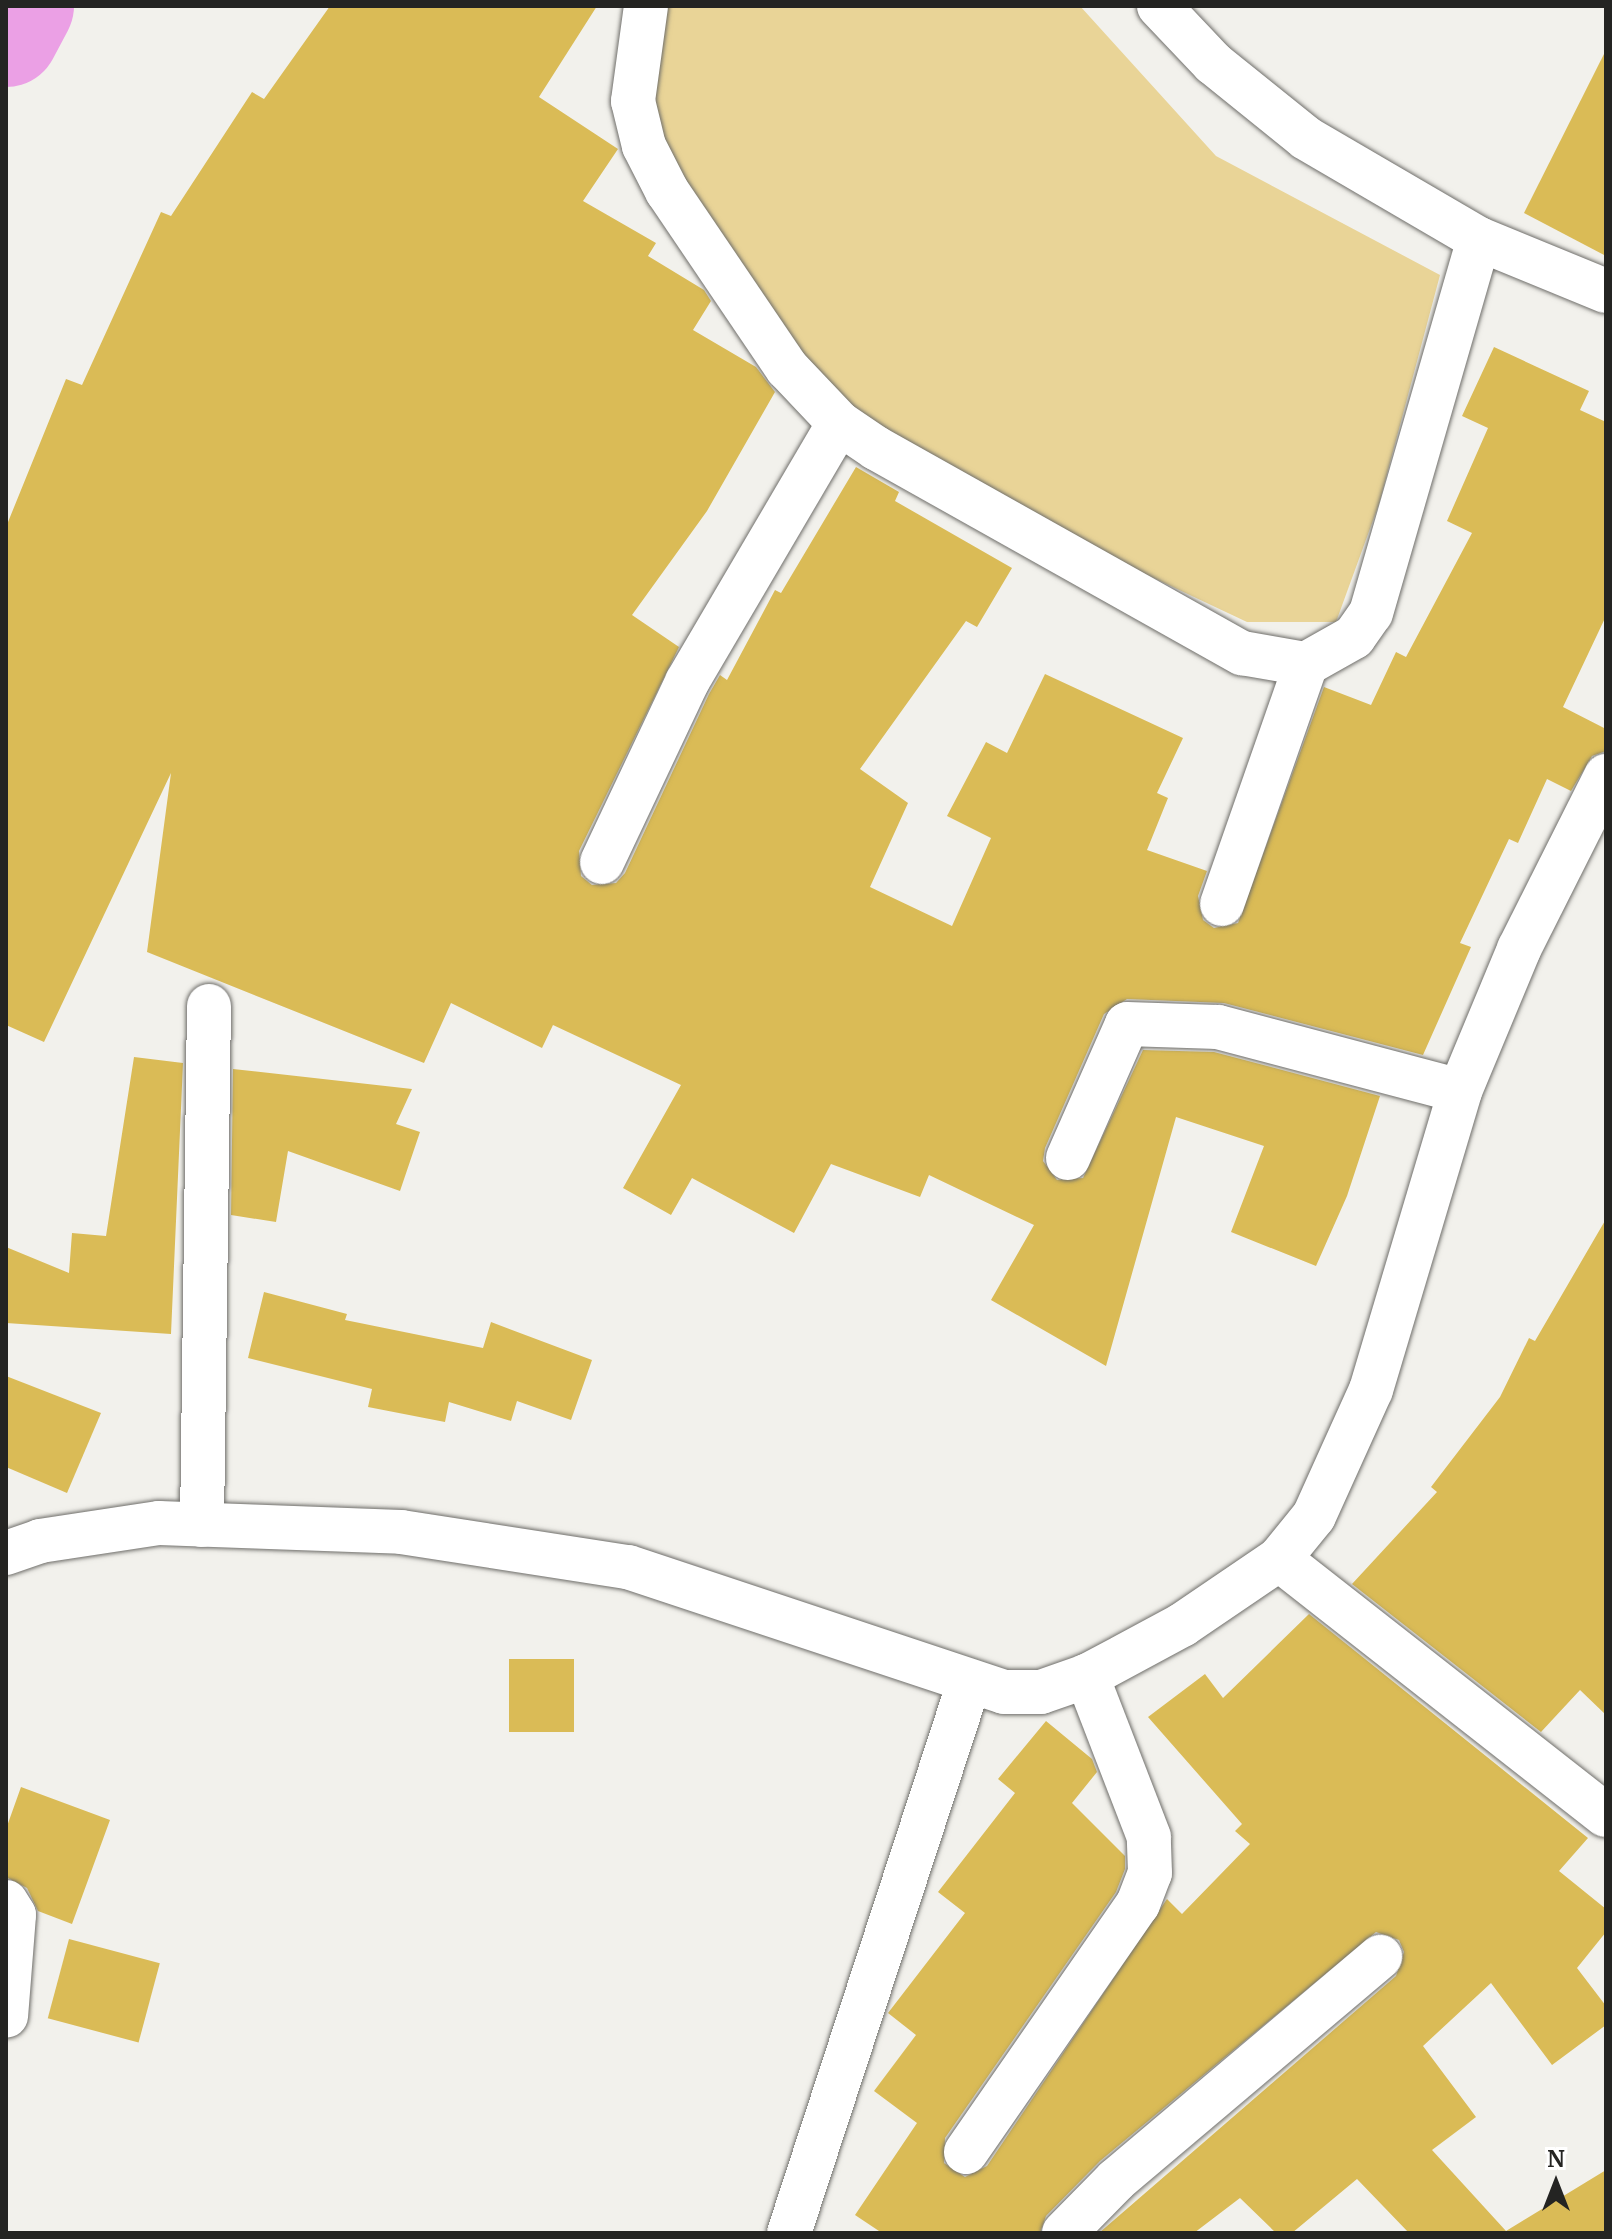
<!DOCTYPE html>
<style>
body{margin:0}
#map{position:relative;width:1612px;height:2239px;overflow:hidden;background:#f2f1ec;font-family:Merriweather,serif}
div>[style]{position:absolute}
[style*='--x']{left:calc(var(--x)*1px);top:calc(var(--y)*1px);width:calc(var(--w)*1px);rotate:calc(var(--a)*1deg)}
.green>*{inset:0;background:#e9d497}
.river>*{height:106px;margin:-53px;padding:0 53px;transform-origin:53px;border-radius:53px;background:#eba0e5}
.building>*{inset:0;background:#dabb56;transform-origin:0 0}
.roads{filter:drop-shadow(0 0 2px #6f6e6a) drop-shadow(0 0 2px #6f6e6a)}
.street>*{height:44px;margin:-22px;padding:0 22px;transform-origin:22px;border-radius:22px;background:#fff}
.secondary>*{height:44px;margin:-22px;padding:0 22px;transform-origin:22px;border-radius:22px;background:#fff}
span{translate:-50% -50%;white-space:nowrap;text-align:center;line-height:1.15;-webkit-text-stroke:8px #fff;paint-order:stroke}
.frame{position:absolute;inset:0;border:8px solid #242422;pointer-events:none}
.north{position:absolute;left:1516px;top:2143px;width:80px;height:80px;-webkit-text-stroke:6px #fff;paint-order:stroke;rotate:0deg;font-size:22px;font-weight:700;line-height:32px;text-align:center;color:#242422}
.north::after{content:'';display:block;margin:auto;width:28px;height:36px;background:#242422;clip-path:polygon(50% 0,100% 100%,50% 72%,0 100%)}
</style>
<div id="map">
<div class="green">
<div style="clip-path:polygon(642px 6px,1080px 6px,1216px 156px,1440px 275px,1379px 504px,1336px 622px,1247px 622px,887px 452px,766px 342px,646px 145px)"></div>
</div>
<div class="river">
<div style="--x:6;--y:34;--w:32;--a:-62"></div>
</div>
<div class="building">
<div style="clip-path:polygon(330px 6px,597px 6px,539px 97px,618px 149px,583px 201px,656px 243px,648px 256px,704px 290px,711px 301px,693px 330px,756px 367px,775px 392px,707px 511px,632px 615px,679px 647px,579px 851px,581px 876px,592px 885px,616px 883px,625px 873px,709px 694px,720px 675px,727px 680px,775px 590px,781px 593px,856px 467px,899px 492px,895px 501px,1012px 568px,977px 627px,966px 621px,860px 769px,908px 803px,870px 887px,952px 926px,991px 838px,947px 816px,986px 742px,1007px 753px,1045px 674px,1183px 738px,1157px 793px,1168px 798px,1147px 850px,1207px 871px,1198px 896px,1203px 920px,1214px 928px,1238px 923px,1324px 687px,1371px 705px,1396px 652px,1406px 657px,1472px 533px,1447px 521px,1488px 428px,1462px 416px,1494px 347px,1589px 391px,1580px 410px,1606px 422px,1606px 616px,1563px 707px,1606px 729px,1606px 751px,1592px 756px,1571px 791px,1547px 779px,1518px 843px,1509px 839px,1460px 943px,1471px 947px,1423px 1055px,1224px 1003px,1127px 999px,1104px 1014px,1045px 1148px,1043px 1161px,1057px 1180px,1083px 1178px,1143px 1050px,1214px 1052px,1380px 1096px,1347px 1196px,1316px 1266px,1231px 1232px,1264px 1146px,1176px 1117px,1106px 1366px,991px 1300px,1034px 1225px,929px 1175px,920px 1197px,831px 1164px,794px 1233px,692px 1178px,671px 1215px,623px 1188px,681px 1085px,553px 1025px,542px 1048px,451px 1003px,424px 1063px,147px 952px,171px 773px,44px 1042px,6px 1025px,6px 527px,66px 379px,82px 385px,161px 212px,171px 216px,252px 92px,264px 99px)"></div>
<div style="clip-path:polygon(1606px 50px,1606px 256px,1524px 213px)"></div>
<div style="clip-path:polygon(134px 1057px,183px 1063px,171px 1334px,6px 1323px,6px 1247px,69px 1273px,72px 1233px,106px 1236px)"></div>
<div style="clip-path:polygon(233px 1069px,412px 1089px,396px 1124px,420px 1132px,400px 1191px,288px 1151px,276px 1222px,231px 1215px)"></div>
<div style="clip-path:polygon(1606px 1219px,1606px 1715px,1580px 1690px,1541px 1732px,1352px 1584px,1437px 1492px,1431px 1487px,1500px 1397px,1529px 1338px,1535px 1341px)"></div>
<div style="clip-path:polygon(264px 1292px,347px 1314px,345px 1320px,483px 1348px,491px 1322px,592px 1360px,571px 1420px,517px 1401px,511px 1421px,449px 1402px,445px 1422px,368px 1407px,372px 1389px,248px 1358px)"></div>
<div style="clip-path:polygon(6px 1376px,101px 1413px,67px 1493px,6px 1467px)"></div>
<div style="clip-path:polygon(1309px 1614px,1588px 1838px,1559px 1871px,1606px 1909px,1606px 1932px,1577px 1968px,1606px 2006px,1606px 2025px,1552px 2065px,1491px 1983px,1423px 2046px,1476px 2117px,1432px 2150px,1506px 2231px,1606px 2170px,1606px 2233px,1409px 2233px,1357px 2179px,1292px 2233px,1276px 2233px,1240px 2198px,1194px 2233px,1099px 2233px,1396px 1976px,1404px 1952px,1399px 1940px,1376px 1932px,1100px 2161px,1046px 2216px,1040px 2233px,882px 2233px,855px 2215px,917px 2123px,874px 2091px,916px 2035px,888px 2013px,965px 1913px,938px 1892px,1015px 1793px,998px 1779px,1046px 1721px,1092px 1759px,1097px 1772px,1072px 1803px,1125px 1856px,1125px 1869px,1116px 1892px,945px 2138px,944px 2163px,965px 2177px,987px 2166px,1167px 1899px,1182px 1914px,1250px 1844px,1235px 1831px,1242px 1824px,1148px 1717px,1205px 1674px,1223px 1698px)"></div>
<div style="left:509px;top:1659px;width:65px;height:73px"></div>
<div style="clip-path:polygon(21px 1787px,110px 1820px,72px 1924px,38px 1911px,27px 1888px,6px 1877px,6px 1829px)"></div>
<div style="left:69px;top:1939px;width:94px;height:82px;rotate:15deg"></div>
</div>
<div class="roads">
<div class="street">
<div style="--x:646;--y:6;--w:96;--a:97.8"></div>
<div style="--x:633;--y:101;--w:46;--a:76.3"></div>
<div style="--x:644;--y:146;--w:51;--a:62.9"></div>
<div style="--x:667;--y:191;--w:214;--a:55.9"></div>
<div style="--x:787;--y:368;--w:76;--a:46.6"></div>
<div style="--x:839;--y:423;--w:45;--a:34"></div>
<div style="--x:876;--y:448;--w:420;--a:29.3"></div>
<div style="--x:1242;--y:653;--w:65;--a:9.8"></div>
<div style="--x:1306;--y:664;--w:55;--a:-29.4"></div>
<div style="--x:1354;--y:637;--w:29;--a:-55"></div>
<div style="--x:1371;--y:613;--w:389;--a:-73.9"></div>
<div style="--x:602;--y:862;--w:199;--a:-64.7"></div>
<div style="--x:687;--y:682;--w:300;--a:-59.6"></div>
<div style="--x:1222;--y:904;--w:254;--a:-70.7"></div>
<div style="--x:1068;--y:1158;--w:146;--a:-66.2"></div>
<div style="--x:1127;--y:1024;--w:91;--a:1.9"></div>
<div style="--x:1218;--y:1027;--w:250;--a:14.8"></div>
<div style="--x:202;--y:1525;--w:519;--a:-89.23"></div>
<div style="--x:1279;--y:1559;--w:415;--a:38.1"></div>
<div style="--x:6;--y:1902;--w:15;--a:58"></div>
<div style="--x:14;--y:1915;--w:101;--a:94.5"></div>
<div style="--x:966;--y:2152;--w:302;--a:-55.3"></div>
<div style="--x:1138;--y:1904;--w:33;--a:-69"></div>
<div style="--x:1150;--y:1873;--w:36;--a:-92"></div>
<div style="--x:1149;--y:1837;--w:173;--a:-111.1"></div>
<div style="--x:789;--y:2233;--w:579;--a:-71.88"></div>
<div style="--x:1064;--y:2233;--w:74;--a:-45.5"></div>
<div style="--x:1116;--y:2180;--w:346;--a:-40.2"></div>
</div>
<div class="secondary">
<div style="--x:1159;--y:6;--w:79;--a:46.5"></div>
<div style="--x:1213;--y:63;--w:119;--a:38.9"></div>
<div style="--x:1306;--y:138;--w:200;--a:30.3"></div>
<div style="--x:1479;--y:239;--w:137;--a:22.3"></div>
<div style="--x:6;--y:1553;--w:36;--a:-19"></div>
<div style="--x:40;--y:1541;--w:120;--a:-8.6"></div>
<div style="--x:159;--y:1523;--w:242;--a:2.1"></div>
<div style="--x:401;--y:1532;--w:230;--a:8.8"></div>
<div style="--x:628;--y:1567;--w:396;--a:18.4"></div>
<div style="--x:1004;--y:1692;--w:37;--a:0"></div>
<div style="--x:1041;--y:1692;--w:49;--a:-19.2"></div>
<div style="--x:1087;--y:1676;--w:108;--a:-28.2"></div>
<div style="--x:1182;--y:1625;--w:117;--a:-34.2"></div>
<div style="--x:1279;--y:1559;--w:55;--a:-50.9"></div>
<div style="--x:1314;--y:1516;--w:138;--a:-65.7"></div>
<div style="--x:1371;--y:1390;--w:312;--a:-73.4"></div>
<div style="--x:1460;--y:1091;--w:154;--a:-67.4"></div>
<div style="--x:1519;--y:949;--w:194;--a:-63.3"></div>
</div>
</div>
<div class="frame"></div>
<div class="north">N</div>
</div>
